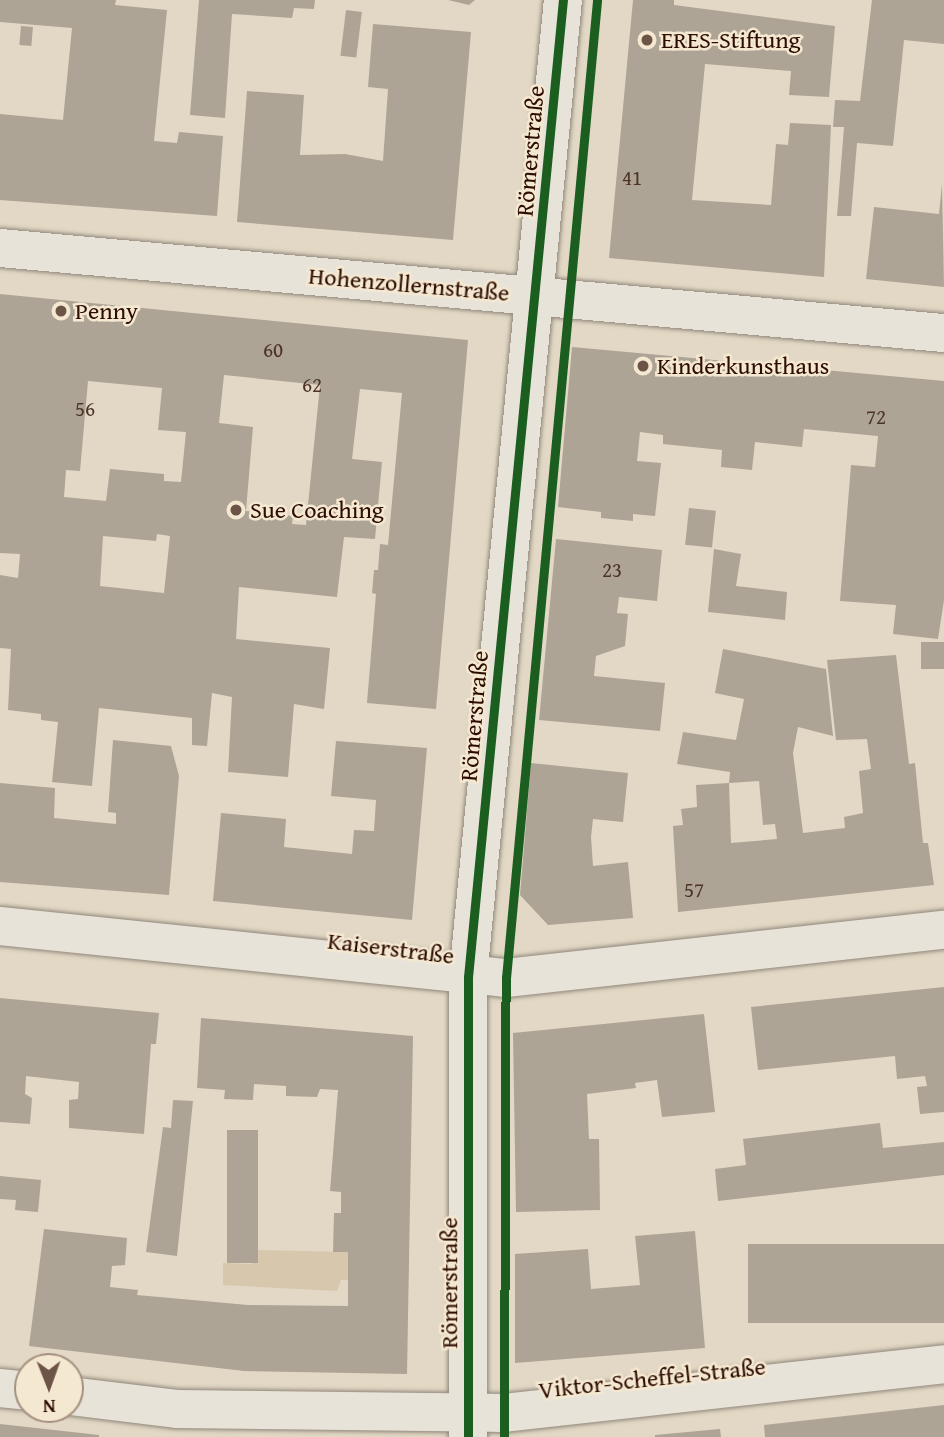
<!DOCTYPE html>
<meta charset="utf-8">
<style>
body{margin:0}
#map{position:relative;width:944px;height:1437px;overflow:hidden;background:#e2d8c5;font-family:"Gentium Book Plus",serif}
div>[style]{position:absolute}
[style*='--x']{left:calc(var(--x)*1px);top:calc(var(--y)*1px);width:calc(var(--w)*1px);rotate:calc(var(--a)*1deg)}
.green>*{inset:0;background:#d7c7ad}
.building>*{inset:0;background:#ada496;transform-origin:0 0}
.roads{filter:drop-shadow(0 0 2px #91877b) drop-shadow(0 0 2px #91877b)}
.street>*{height:38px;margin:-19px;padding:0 19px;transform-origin:19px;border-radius:19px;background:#e8e3d9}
.secondary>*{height:38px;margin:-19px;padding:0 19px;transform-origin:19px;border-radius:19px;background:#e8e3d9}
.cycleway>*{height:9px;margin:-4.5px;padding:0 4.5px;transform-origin:4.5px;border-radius:4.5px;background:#1b5e20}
.dots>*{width:19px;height:19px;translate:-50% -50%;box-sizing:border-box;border:4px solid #f5e8d1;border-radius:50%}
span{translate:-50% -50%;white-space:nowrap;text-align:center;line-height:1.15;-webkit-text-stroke:5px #f5e8d1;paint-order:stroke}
.number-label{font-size:21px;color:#4d3326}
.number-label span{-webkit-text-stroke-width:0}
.poi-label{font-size:24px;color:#2d0d01}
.left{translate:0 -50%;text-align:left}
.street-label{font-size:24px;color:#2d0d01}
.north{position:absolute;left:14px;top:1353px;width:70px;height:70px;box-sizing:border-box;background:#f5e8d1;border:2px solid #a5907e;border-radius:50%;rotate:179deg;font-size:19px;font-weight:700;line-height:28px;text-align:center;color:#2d0d01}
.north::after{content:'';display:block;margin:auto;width:24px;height:32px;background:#6c5446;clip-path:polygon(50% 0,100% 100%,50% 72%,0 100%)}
</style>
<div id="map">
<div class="green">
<div style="clip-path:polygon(253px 1250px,348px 1252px,348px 1280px,341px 1280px,337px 1291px,223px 1285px,223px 1263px,252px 1264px)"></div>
</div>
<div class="building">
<div style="clip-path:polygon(0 0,116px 0,115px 5px,167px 10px,154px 141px,177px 143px,179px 132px,223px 136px,217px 216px,0 200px,0 114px,63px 120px,72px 28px,0 22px)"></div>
<div style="clip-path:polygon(199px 0,315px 0,314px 9px,294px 8px,292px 18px,232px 14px,225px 118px,190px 115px)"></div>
<div style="clip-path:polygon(448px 0,475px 0,469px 5px)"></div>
<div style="clip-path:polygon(633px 0,674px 0,674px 5px,835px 26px,829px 97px,789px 95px,791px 71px,705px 64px,692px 200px,771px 205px,776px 144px,788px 145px,790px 123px,831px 125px,824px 277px,609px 258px)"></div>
<div style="clip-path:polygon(872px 0,944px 0,944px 44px,904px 40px,893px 146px,857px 143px,851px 216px,837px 216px,844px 127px,833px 127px,835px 100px,860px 101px)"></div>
<div style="left:346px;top:10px;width:16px;height:46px;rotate:7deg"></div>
<div style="clip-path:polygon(373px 24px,471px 32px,453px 240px,237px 222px,247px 91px,304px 95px,300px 155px,345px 154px,383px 161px,388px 89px,368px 87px)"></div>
<div style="left:21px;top:26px;width:12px;height:19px;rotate:5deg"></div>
<div style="clip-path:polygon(942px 184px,944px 287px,866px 279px,874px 207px,939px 214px)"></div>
<div style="clip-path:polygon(evenodd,0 294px,468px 340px,436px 709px,367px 703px,376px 594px,372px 593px,374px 570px,378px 570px,380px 544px,388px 545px,402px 393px,360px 389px,352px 459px,382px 462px,375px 539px,344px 537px,337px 597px,239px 587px,236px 639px,330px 648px,324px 709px,294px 704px,288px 777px,228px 772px,232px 697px,212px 693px,207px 746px,192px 745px,192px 718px,99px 708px,92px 786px,52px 782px,58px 722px,41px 720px,41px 714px,8px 710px,11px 649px,0 648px,0 575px,18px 578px,20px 554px,0 553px,0 294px,224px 375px,320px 385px,306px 525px,292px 524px,293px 516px,246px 511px,253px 427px,219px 423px,224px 375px,0 294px,88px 381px,162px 388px,158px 430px,186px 432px,181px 482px,164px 481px,164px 474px,110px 469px,106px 501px,64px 497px,66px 470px,80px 471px,88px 381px,0 294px,157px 534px,170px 536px,164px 593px,100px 586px,103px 536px,156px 541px,157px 534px)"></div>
<div style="clip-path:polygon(572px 347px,944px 381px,944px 600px,938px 639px,893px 634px,896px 605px,840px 601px,851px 465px,875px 467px,878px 436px,804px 429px,802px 447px,755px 442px,752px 470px,721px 467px,722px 450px,663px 444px,663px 435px,640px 432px,637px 461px,661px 463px,655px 516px,633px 514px,633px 521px,601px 518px,601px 512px,558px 507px)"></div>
<div style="left:689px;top:508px;width:27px;height:37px;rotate:6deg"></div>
<div style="clip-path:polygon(556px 539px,662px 550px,657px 601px,619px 597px,617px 613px,628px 614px,625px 646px,596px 656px,594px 676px,665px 683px,660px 731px,539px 720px)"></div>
<div style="clip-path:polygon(714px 549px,741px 554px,736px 586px,787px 592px,785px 620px,708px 612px)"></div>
<div style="left:944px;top:642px;width:27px;height:23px;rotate:90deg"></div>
<div style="clip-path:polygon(evenodd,723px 649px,826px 669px,833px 736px,798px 727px,793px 753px,803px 833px,845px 828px,844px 817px,863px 813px,859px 771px,871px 769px,867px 739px,836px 740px,827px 660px,896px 655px,909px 764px,915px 763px,923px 843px,928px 843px,934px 885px,678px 912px,673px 826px,683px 825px,681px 809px,697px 807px,696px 785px,729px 783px,730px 772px,677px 764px,683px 732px,736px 740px,744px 699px,715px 693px,723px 649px,759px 781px,763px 825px,775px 824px,777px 839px,731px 843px,729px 783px,759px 781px)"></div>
<div style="clip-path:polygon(113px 740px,171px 746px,179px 776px,169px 895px,0 882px,0 783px,55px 788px,54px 818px,116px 824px,116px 813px,108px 812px)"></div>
<div style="clip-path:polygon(336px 741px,427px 748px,412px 920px,213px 901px,221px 813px,286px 819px,284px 847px,352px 854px,354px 830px,374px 831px,376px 800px,331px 796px)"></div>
<div style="clip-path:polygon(531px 763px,628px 773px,623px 822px,593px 819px,591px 837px,593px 866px,628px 862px,633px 918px,548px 925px,520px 895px)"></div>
<div style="clip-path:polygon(944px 987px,944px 1112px,920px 1114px,917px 1087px,927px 1086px,925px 1076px,897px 1079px,895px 1056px,758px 1070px,751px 1007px)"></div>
<div style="clip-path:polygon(0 998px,159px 1013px,156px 1044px,151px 1044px,144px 1134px,69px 1128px,69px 1100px,78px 1099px,79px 1082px,26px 1076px,25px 1094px,32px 1098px,30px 1124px,0 1122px)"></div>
<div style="clip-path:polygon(704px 1014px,715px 1112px,662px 1117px,657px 1080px,635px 1083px,636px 1088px,587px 1094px,589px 1139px,599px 1139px,600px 1210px,516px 1212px,513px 1033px)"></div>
<div style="clip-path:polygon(201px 1018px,413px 1036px,407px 1374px,244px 1371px,29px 1346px,44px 1229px,127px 1238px,125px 1265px,112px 1266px,110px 1287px,138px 1290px,137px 1295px,248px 1305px,348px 1306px,348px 1252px,333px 1252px,334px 1213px,341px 1213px,341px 1192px,330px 1191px,338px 1090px,320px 1089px,317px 1097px,286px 1096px,286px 1086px,254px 1084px,253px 1100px,224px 1099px,225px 1090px,197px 1088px)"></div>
<div style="clip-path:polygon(173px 1100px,193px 1101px,177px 1256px,146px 1252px,163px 1127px,171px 1128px)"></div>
<div style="clip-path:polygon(880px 1123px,883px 1148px,944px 1142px,944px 1175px,718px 1201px,715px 1169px,746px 1165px,743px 1139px)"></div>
<div style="left:227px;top:1130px;width:31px;height:133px"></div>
<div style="clip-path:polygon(0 1176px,41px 1180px,38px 1212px,15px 1210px,16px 1200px,0 1199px)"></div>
<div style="clip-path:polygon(695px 1231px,705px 1348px,515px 1363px,515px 1254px,588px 1249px,591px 1289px,640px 1285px,635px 1236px)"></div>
<div style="left:944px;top:1244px;width:79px;height:196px;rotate:90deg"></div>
<div style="clip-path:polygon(944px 1405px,944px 1437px,765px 1437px,764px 1425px)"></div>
<div style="clip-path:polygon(0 1424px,99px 1435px,99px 1437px,0 1437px)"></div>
<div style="clip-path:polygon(720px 1429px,721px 1437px,655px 1437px,655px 1435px)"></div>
</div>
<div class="roads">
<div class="street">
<div style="--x:0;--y:926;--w:509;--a:5.87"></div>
<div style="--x:506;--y:978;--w:441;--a:-6.3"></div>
<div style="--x:0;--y:1388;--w:28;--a:6"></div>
<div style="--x:70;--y:1396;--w:109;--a:6.9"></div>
<div style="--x:178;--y:1409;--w:325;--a:0.7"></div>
<div style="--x:503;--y:1413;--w:444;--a:-6.3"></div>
<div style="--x:468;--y:1437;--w:460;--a:-90"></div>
<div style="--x:468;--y:977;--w:982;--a:-84.45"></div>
</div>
<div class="secondary">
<div style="--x:0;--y:248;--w:948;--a:5.15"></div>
</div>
</div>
<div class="cycleway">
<div style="--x:468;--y:1437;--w:460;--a:-90"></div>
<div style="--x:468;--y:977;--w:982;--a:-84.45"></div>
<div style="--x:504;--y:1437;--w:459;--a:-89.8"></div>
<div style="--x:506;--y:978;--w:982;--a:-84.68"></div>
</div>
<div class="dots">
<div style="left:647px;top:40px;background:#6c5446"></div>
<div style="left:61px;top:311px;background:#6c5446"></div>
<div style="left:643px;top:366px;background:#6c5446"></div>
<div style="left:236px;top:510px;background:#6c5446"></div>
</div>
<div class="number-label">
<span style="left:632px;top:178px">41</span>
<span style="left:273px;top:350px">60</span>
<span style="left:312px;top:385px">62</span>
<span style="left:85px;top:409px">56</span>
<span style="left:876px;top:417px">72</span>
<span style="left:612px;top:570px">23</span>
<span style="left:694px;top:890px">57</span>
</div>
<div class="poi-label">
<span class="left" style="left:661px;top:40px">ERES-Stiftung</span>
<span class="left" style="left:75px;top:311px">Penny</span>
<span class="left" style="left:657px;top:366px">Kinderkunsthaus</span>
<span class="left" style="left:250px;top:510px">Sue Coaching</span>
</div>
<div class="street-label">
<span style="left:530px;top:151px;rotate:-85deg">Römerstraße</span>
<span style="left:409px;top:284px;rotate:5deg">Hohenzollernstraße</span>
<span style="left:474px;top:716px;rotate:-85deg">Römerstraße</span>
<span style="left:391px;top:948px;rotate:7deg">Kaiserstraße</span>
<span style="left:449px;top:1283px;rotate:-90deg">Römerstraße</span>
<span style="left:652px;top:1378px;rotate:-6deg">Viktor-Scheffel-Straße</span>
</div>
<div class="north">N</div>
</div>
